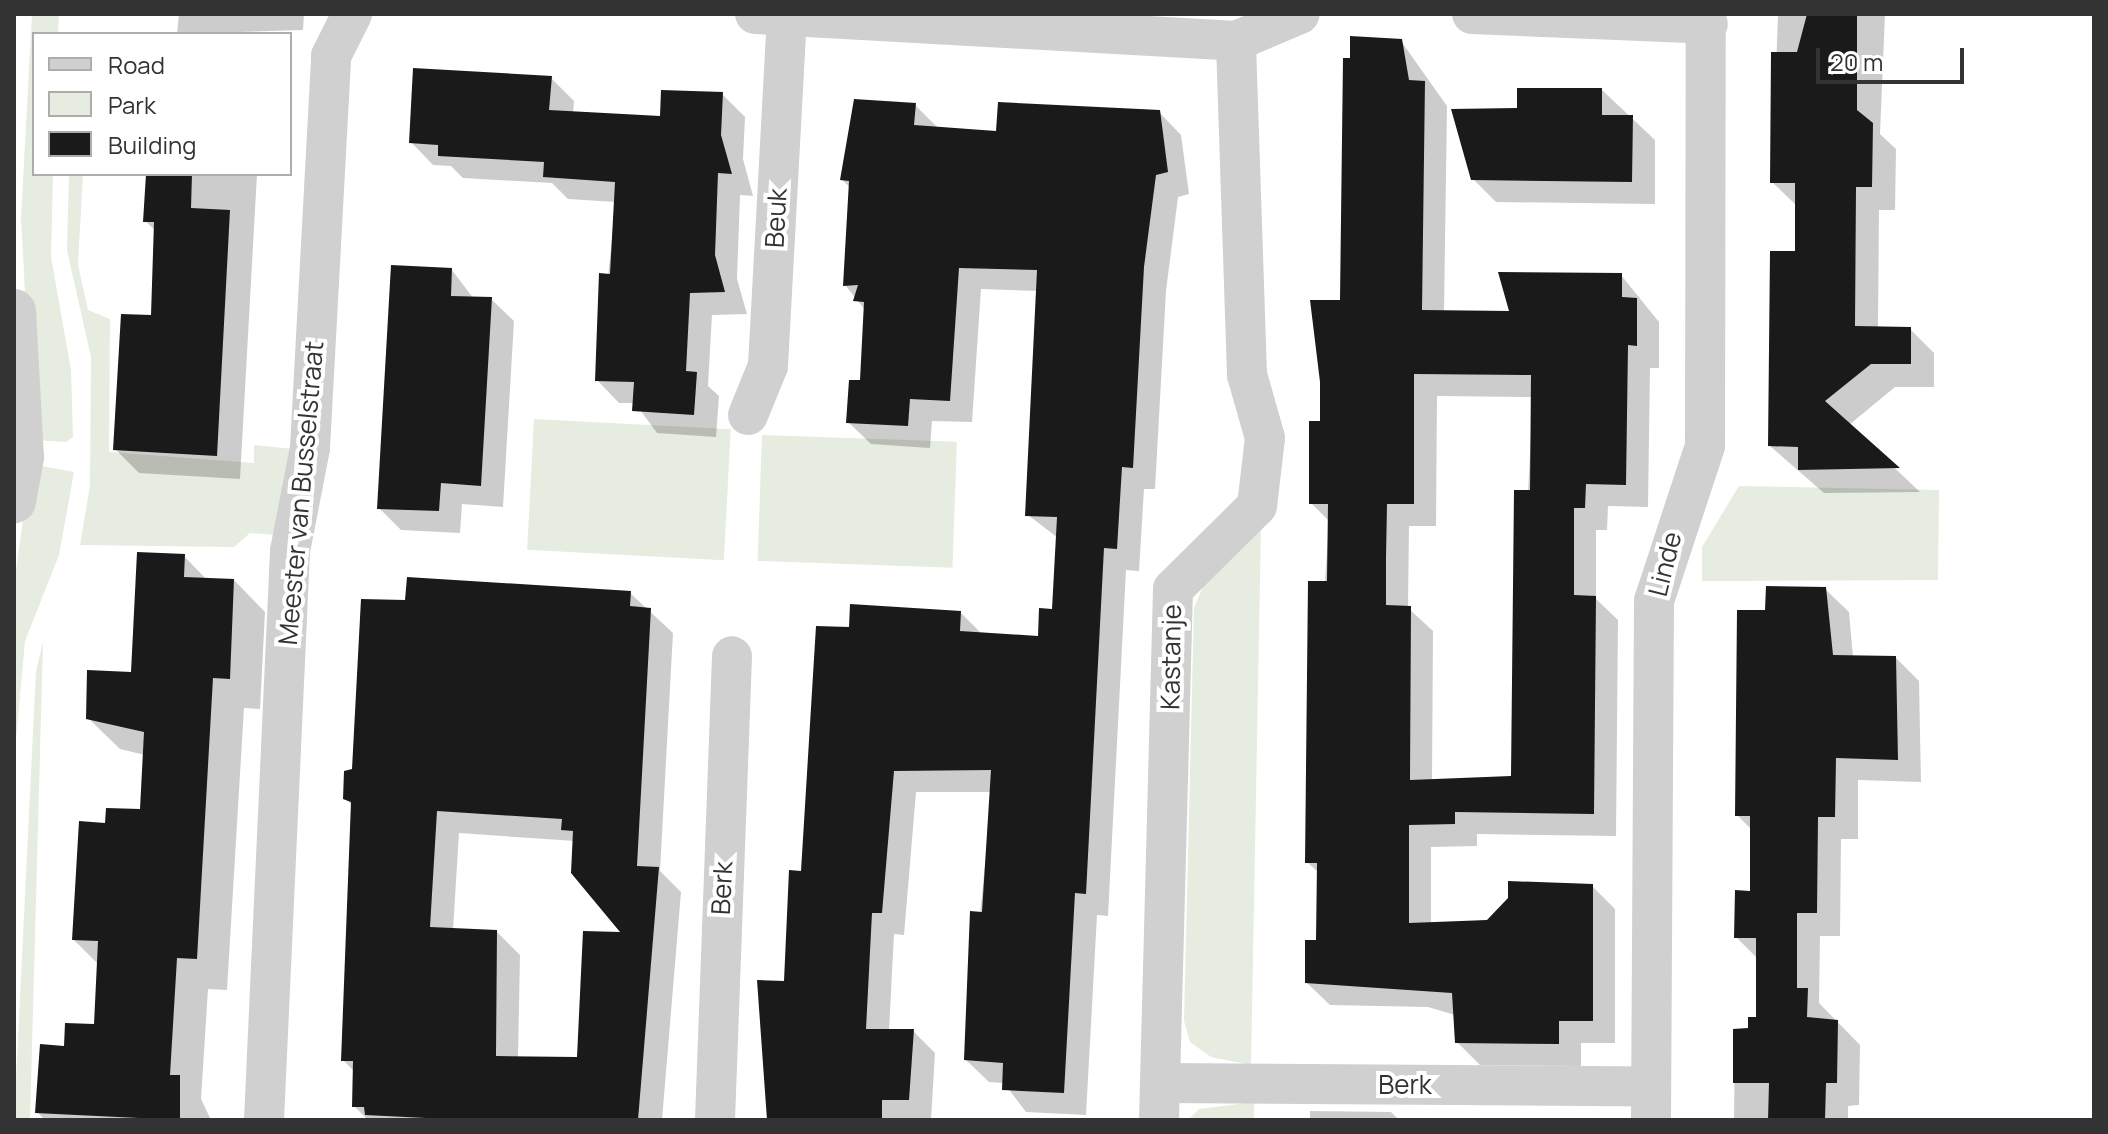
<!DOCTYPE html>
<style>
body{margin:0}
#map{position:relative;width:2108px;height:1134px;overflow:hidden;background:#fff;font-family:Manrope,sans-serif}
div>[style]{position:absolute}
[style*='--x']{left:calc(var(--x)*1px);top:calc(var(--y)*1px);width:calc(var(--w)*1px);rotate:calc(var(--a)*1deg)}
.green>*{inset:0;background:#e6ecdf;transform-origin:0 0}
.shadow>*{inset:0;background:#0003}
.building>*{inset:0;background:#1a1a1a}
.minor>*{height:40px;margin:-20px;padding:0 20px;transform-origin:20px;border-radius:20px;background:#d0d0d0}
.tertiary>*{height:44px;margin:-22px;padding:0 22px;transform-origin:22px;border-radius:22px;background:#d0d0d0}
span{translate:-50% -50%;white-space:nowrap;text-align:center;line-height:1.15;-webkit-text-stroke:8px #fff;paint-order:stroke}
.street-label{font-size:26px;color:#333}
.frame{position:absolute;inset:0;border:16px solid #333;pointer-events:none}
.legend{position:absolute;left:32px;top:32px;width:260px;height:144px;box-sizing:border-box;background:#fff;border:2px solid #adadad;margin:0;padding:10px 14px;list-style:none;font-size:24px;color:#333}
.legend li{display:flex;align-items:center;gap:16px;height:40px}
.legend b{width:40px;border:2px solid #adadad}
.scale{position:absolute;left:1816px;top:48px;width:148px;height:36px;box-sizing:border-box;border:4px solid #333;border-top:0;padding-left:10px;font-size:24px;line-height:28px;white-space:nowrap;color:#333;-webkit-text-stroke:6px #fff;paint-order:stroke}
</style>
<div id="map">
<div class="green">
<div style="clip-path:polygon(32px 14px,59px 14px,58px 34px,34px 34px,34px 174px,53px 174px,51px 257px,71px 370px,73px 437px,66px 442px,33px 440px,21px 218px)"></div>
<div style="clip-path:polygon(69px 174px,83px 174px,78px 265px,88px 310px,110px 319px,109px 452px,254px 463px,254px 445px,293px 449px,276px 535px,250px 533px,234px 547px,80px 545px,90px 485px,91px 357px,67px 250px)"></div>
<div style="left:534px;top:419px;width:197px;height:131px;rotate:3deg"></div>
<div style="left:762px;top:435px;width:195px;height:126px;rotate:2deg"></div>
<div style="clip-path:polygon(31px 464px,74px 472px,59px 555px,25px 641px,14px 762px,14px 584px)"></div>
<div style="clip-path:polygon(1739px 486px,1939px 490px,1938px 580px,1702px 581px,1702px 547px)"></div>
<div style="clip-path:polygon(1261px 525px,1251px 1065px,1211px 1057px,1190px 1042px,1184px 1021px,1194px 608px,1204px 584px)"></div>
<div style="clip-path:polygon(43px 642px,30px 1120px,14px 1120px,36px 671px)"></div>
<div style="clip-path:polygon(1254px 1102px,1254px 1120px,1188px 1120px,1199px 1109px)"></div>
</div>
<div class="shadow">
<div style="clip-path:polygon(179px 14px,304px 14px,303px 30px,177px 34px)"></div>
<div style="clip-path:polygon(1778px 14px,1885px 14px,1880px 134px,1896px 149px,1895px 210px,1879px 210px,1878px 329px,1910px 329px,1934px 353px,1934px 387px,1895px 387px,1849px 425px,1920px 492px,1824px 493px,1770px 446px,1797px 253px,1797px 206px,1772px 182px)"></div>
<div style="clip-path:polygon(evenodd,1401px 41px,1447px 106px,1444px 312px,1512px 313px,1621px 275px,1659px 322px,1659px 368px,1650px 368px,1648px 507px,1608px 506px,1607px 530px,1596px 530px,1596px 599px,1618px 620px,1616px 836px,1477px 834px,1477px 846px,1431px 847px,1431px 924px,1488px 922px,1592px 886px,1615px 909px,1615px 1043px,1581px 1043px,1581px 1066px,1480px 1065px,1457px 1042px,1455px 1015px,1428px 1007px,1330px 1005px,1307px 983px,1318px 942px,1319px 873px,1307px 862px,1329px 521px,1311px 503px,1342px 302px,1401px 41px,1437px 396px,1533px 397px,1513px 778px,1432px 781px,1433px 631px,1408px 608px,1409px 526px,1436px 526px,1437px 396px)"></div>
<div style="clip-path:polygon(551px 78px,574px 101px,573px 114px,662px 118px,722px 94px,745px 117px,743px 159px,753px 196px,740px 195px,737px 279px,747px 314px,712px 315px,708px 386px,719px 396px,716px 437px,657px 433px,635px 403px,619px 403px,597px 380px,616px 202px,568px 199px,552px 183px,463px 178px,451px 166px,433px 165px,411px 142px)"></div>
<div style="clip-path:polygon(1602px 90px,1655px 140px,1655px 204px,1496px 202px,1473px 179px,1518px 110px)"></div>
<div style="clip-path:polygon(915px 105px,937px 127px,998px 133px,1159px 112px,1181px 135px,1189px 194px,1178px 197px,1166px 291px,1155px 489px,1144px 489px,1139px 571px,1126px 570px,1108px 916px,1097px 915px,1086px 1115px,1026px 1112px,1004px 1083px,989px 1082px,966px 1060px,992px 792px,916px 792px,904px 935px,894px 934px,889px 1031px,913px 1031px,935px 1053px,931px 1120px,769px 1120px,759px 982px,785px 983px,851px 629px,961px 613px,982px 634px,1039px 638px,1053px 611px,1058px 538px,1028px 515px,1038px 291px,981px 289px,972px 422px,932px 421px,930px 448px,871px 444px,848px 422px,862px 382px,866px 311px,845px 285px,851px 188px,842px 180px)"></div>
<div style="clip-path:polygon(148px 174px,257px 174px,240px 479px,139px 473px,115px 449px,153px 317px,156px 231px,145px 221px)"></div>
<div style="clip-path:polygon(452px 270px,473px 298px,491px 299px,514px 321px,503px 507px,462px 504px,460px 533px,401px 530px,379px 508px)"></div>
<div style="clip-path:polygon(184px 556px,207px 580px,234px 580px,265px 612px,260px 709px,244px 708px,227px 990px,208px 989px,201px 1099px,211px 1120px,45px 1120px,37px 1112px,42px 1047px,65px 1048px,96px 1026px,99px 965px,74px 940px,107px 825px,142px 812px,145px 755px,120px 749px,88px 718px,133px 674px)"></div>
<div style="clip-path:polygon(1825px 589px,1849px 612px,1853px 657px,1896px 658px,1919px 681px,1921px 782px,1858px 780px,1858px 839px,1841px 839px,1840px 936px,1820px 936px,1819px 1003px,1860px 1045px,1859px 1105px,1848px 1106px,1848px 1120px,1734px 1120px,1735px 1031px,1750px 1030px,1758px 1019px,1758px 959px,1736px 937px,1752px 893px,1752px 830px,1737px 815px,1767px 612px)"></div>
<div style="clip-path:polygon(evenodd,630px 593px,673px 633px,660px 871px,681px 892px,662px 1120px,368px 1120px,354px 1106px,354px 1071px,343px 1060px,352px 805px,345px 798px,407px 603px,630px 593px,459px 833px,575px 841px,625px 934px,579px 1059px,518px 1058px,520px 955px,497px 932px,453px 930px,459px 833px)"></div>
<div style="clip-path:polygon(1310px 1111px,1391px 1112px,1399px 1120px,1310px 1120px)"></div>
</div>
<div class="building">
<div style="clip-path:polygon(1807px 14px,1857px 14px,1857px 110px,1873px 123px,1872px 187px,1856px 187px,1855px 326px,1911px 327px,1911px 364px,1871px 364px,1825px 401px,1900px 468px,1798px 470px,1798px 447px,1768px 446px,1770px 251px,1795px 251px,1795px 183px,1770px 183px,1771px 52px,1797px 52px)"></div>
<div style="clip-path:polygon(evenodd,1350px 36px,1402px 39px,1409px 80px,1425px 81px,1422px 310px,1509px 311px,1498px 272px,1622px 273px,1622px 297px,1637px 298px,1637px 346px,1628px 345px,1626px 485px,1586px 484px,1585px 508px,1574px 508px,1574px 595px,1596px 596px,1594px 814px,1455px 812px,1455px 824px,1409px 825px,1409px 923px,1487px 920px,1508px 898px,1508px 881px,1593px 884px,1593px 1021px,1559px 1021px,1559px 1044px,1455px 1043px,1452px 993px,1305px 983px,1305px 940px,1316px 940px,1317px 863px,1305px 863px,1308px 581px,1327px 581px,1328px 504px,1309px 504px,1309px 421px,1320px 421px,1320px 382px,1310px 300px,1340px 300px,1343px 58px,1350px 58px,1350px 36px,1414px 374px,1531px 375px,1530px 490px,1514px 490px,1511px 776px,1410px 780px,1411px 606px,1386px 605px,1386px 558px,1387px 504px,1414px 504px,1414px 374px)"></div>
<div style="clip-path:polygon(413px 68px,552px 76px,549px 110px,660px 116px,661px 90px,723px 92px,721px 135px,732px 174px,718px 173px,715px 255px,725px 292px,690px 293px,686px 371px,697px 372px,694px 415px,632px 411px,634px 382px,595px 381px,599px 273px,610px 274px,615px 182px,543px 177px,544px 162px,438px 156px,438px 145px,409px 143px)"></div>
<div style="clip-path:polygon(1517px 88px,1602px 88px,1602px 115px,1633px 115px,1632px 182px,1471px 180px,1451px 109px,1517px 108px)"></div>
<div style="clip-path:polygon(854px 99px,916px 103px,914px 125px,996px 131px,998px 102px,1160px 110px,1168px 172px,1156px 175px,1144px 267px,1133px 468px,1122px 467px,1117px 549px,1104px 548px,1086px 894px,1075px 893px,1064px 1093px,1002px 1090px,1003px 1063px,964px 1060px,970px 911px,982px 912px,991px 770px,894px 771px,882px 913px,872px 913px,866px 1029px,914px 1029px,909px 1100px,882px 1100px,882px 1120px,767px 1120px,757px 980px,784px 981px,789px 870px,801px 871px,816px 626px,849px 627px,850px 604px,961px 611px,960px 631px,1038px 636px,1039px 608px,1052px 609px,1057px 517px,1025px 516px,1037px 270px,959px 268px,950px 401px,910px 399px,908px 426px,846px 423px,849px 380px,860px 380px,864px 302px,853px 301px,858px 285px,843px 286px,849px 181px,840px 180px)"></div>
<div style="clip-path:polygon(146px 174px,192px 174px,191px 208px,230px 210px,217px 456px,113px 450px,121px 314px,151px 315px,154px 222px,143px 222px)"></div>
<div style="clip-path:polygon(391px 265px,452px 268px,451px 296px,492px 297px,481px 486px,441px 483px,439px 511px,377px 509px)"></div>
<div style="clip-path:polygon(137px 552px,185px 554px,184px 577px,234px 579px,230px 679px,213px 678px,197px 959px,177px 958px,170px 1075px,180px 1075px,180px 1120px,35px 1113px,40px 1044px,64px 1046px,65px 1023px,94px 1024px,98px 941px,72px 940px,79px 821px,105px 823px,106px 808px,140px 809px,144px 732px,86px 719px,87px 670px,131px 672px)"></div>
<div style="clip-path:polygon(evenodd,407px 577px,631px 591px,630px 606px,651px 608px,637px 866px,659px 867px,638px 1120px,466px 1120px,365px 1115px,364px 1107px,352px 1107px,353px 1061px,341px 1061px,351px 802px,343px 799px,344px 771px,352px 769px,361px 599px,405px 600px,407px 577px,437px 811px,562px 819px,561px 830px,573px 831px,571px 873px,620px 932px,583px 931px,577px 1057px,496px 1056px,497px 930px,430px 927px,437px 811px)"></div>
<div style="clip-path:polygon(1766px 586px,1826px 587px,1833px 655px,1896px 656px,1898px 760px,1836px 758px,1835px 817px,1818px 817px,1817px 913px,1797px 913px,1797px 988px,1808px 988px,1807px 1017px,1838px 1020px,1837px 1083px,1826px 1083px,1825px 1120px,1768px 1120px,1769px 1083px,1733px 1083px,1733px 1029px,1748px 1028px,1748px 1017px,1756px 1017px,1756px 938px,1734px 938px,1735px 890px,1750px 891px,1750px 816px,1735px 816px,1737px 610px,1765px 610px)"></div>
</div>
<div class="minor">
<div style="--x:755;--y:14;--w:482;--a:3.2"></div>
<div style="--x:1236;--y:41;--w:69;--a:-22.9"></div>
<div style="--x:1472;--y:14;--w:236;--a:2.4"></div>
<div style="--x:748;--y:415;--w:53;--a:-67.8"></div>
<div style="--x:768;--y:366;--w:350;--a:-86.9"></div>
<div style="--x:1160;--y:1083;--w:490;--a:0.4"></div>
<div style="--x:264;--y:1120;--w:570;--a:-87.38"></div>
<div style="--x:290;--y:551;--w:105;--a:-79"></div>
<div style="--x:310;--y:448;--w:393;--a:-86.9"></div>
<div style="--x:331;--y:56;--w:47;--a:-63.4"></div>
<div style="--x:715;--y:1120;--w:464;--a:-87.9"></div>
<div style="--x:1159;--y:1120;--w:531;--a:-88.49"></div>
<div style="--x:1173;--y:589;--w:118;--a:-44.7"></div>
<div style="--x:1257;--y:506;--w:68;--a:-83.3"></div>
<div style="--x:1265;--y:438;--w:66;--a:-105.9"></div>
<div style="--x:1247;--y:375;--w:334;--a:-91.9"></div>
<div style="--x:1651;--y:1120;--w:519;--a:-89.67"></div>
<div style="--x:1654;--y:601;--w:163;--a:-71.8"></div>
<div style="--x:1705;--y:446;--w:432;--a:-89.9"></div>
</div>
<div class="tertiary">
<div style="--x:14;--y:311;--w:146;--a:86.9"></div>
<div style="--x:22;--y:457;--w:45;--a:100.3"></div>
</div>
<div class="street-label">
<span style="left:776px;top:218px;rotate:-87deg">Beuk</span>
<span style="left:301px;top:493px;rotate:-85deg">Meester van Busselstraat</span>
<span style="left:1665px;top:564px;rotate:-76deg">Linde</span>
<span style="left:1171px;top:657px;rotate:-89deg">Kastanje</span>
<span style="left:722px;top:888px;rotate:-87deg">Berk</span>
<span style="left:1405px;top:1085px">Berk</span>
</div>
<div class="frame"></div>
<ul class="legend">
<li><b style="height:10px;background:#d0d0d0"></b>Road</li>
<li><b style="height:22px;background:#e6ecdf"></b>Park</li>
<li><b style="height:22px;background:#1a1a1a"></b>Building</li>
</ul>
<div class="scale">20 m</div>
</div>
